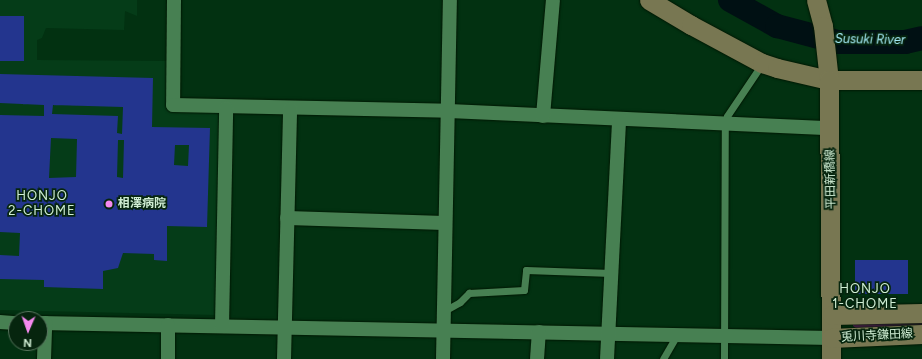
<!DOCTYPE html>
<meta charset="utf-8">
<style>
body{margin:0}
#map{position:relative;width:922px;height:359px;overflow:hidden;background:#023111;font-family:Figtree,"Noto Sans JP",sans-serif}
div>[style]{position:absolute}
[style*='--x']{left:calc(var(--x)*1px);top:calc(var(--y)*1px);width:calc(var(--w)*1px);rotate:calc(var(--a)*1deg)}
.built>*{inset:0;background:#053c18}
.green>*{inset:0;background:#6f216d}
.river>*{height:24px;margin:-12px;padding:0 12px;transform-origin:12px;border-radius:12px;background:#001013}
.building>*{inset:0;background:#23358e;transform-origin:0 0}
.roads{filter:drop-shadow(0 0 1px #001703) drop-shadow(0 0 1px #001703)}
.lane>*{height:7px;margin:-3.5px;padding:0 3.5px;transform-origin:3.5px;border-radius:3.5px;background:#478052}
.street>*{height:14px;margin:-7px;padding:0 7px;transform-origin:7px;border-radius:7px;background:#478052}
.secondary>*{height:19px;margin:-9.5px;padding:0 9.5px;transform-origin:9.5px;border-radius:9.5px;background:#787752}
.dots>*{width:11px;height:11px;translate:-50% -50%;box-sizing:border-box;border:2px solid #06250e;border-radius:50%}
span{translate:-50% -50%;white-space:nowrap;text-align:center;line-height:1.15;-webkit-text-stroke:3.5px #06250e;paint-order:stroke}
.street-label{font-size:12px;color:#d0eed4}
.poi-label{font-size:12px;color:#d0eed4;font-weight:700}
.left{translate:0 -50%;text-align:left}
.water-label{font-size:13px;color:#a5ebf7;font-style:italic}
.neighbourhood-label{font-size:13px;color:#d0eed4;letter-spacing:1px}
.north{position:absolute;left:8px;top:311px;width:40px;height:40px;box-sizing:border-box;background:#06250e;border:1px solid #57755d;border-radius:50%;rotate:182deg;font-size:11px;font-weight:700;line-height:16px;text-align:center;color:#d0eed4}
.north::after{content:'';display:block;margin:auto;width:14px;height:18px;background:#f589ef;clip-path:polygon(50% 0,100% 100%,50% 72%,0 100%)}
</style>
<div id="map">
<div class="built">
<div style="clip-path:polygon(0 0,137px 0,137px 16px,125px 11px,124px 30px,46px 28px,42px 38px,37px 40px,37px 60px,167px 61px,167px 110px,221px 111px,218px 315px,0 310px)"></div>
</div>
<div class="green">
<div style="clip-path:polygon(922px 321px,922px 326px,856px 328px,853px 326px,853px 323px)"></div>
</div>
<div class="river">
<div style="--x:730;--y:0;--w:54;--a:29"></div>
<div style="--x:777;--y:26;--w:62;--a:14.9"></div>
<div style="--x:837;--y:42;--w:68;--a:0"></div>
<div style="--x:905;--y:42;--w:17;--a:-13"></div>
</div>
<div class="building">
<div style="left:0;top:16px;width:24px;height:45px"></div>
<div style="clip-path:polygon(evenodd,0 74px,153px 78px,152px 127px,210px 128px,207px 227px,167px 226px,167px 261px,154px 260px,154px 254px,123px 253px,118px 268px,103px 271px,103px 289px,44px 287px,44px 280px,0 279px,0 255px,19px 256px,20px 233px,0 232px,0 115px,44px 116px,44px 105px,0 103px,0 74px,53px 105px,123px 107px,122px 134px,117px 133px,118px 116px,52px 114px,53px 105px,0 74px,51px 138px,77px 139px,76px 177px,49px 178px,51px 138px,0 74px,118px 140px,124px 140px,123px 178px,117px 177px,118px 140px,0 74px,175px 145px,189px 145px,188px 166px,174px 165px,175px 145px)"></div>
<div style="left:855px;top:260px;width:53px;height:34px"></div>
</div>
<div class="roads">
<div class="lane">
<div style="--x:444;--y:311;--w:18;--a:-29"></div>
<div style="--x:460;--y:302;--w:13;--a:-45"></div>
<div style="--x:469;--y:293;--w:55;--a:-3.1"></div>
<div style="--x:524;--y:290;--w:20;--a:-84"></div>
<div style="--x:526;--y:270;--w:85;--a:2"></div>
<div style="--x:663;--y:359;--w:28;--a:-60"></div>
<div style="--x:724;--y:359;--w:235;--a:-89.8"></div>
<div style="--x:725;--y:124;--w:8;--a:-76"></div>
<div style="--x:727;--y:116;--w:63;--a:-56.1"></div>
</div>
<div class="street">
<div style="--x:174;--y:0;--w:105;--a:90.5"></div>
<div style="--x:173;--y:105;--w:276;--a:1.2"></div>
<div style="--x:449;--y:111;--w:381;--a:2.6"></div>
<div style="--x:543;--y:116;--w:116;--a:-85.1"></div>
<div style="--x:287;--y:218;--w:158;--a:1.8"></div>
<div style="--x:0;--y:322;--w:16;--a:4"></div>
<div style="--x:40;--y:323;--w:791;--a:1.09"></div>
<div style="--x:222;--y:326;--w:218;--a:-88.9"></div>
<div style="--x:44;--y:359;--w:36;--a:-88"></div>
<div style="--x:168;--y:359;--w:34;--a:-90"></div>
<div style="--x:284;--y:359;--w:250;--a:-88.6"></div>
<div style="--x:443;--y:359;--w:359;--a:-88.9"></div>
<div style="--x:537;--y:359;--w:27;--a:-86"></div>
<div style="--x:607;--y:359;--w:240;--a:-87.1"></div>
</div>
<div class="secondary">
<div style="--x:649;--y:0;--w:49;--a:30.8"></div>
<div style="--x:691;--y:25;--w:81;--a:28.2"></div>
<div style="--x:762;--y:63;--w:16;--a:18"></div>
<div style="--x:777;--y:68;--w:53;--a:13"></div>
<div style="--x:829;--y:80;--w:93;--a:0"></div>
<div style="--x:816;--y:0;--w:27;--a:75"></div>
<div style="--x:823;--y:26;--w:54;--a:83.7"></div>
<div style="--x:829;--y:80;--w:279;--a:89.6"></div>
<div style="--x:832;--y:315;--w:90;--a:-1.3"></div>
<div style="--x:831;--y:338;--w:91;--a:-2.5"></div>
</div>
</div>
<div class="dots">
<div style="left:109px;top:204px;background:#f589ef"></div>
</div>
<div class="street-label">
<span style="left:831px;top:179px;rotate:-91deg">平田新橋線</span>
<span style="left:877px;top:336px;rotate:-3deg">兎川寺鎌田線</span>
</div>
<div class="poi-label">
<span class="left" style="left:118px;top:204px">相澤病院</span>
</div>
<div class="water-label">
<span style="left:870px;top:40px;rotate:1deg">Susuki River</span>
</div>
<div class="neighbourhood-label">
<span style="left:42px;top:204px">HONJO<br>2-CHOME</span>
<span style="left:865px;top:297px">HONJO<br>1-CHOME</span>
</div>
<div class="north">N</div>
</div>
